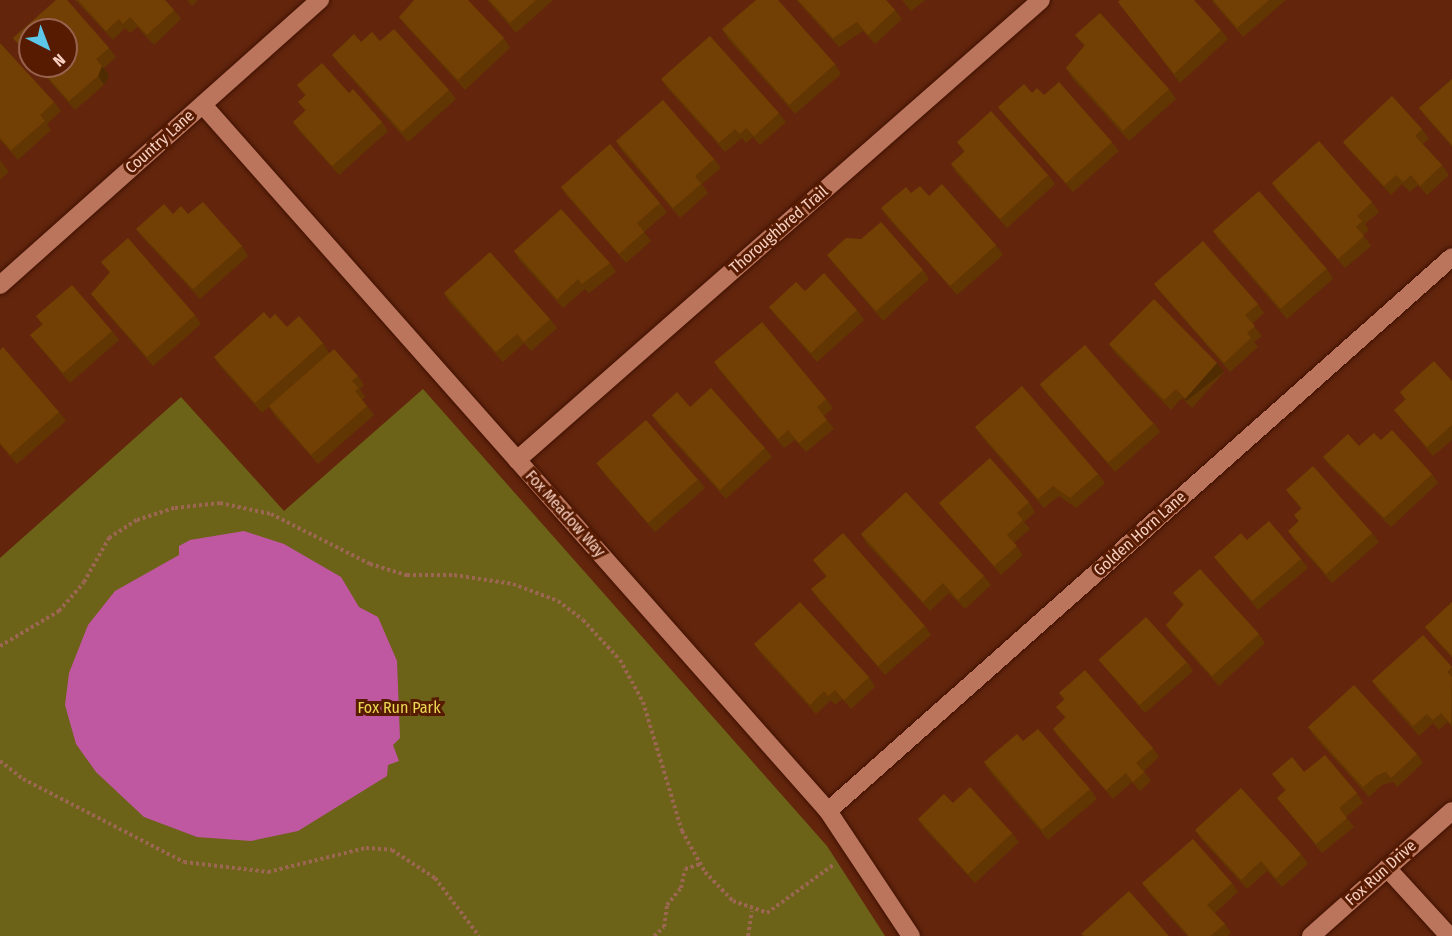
<!DOCTYPE html>
<style>
body{margin:0}
#map{position:relative;width:1452px;height:936px;overflow:hidden;background:#63260d;font-family:"Fira Sans Condensed",sans-serif}
div>[style]{position:absolute}
[style*='--x']{left:calc(var(--x)*1px);top:calc(var(--y)*1px);width:calc(var(--w)*1px);rotate:calc(var(--a)*1deg)}
.green>*{inset:0;background:#6c6218}
.water>*{inset:0;background:#c058a1}
.path>*{height:4px;margin-top:-2px;transform-origin:0;background:repeating-linear-gradient(90deg,#9c6752 0 3px,transparent 0 6px)}
.roads{filter:drop-shadow(0 0 2px #3f1101) drop-shadow(0 0 2px #3f1101)}
.street>*{height:18px;margin:-9px;padding:0 9px;transform-origin:9px;border-radius:9px;background:#bb755c}
.wall>*{inset:0;background:#623603}
.shaded-wall>*{inset:0;background:#502c03;transform-origin:0 0}
.building>*{inset:0;background:#723f04;transform-origin:0 0}
span{translate:-50% -50%;white-space:nowrap;text-align:center;line-height:1.15;-webkit-text-stroke:6px #571b01;paint-order:stroke}
.street-label{font-size:16px;color:#f7d0c2}
.park-label{font-size:16px;color:#ecd854}
.north{position:absolute;left:18px;top:18px;width:60px;height:60px;box-sizing:border-box;background:#571b01;border:2px solid #97634e;border-radius:50%;rotate:138deg;font-size:16px;font-weight:700;line-height:24px;text-align:center;color:#f7d0c2}
.north::after{content:'';display:block;margin:auto;width:21px;height:27px;background:#5cc7e8;clip-path:polygon(50% 0,100% 100%,50% 72%,0 100%)}
</style>
<div id="map">
<div class="green">
<div style="clip-path:polygon(423px 389px,827px 846px,885px 936px,0 936px,0 558px,181px 397px,284px 511px)"></div>
</div>
<div class="water">
<div style="clip-path:polygon(244px 531px,284px 544px,341px 577px,359px 607px,378px 617px,397px 661px,400px 738px,393px 745px,399px 761px,388px 765px,387px 776px,298px 831px,251px 841px,197px 837px,144px 817px,96px 772px,76px 744px,65px 705px,69px 673px,88px 625px,115px 591px,179px 555px,179px 546px,190px 540px)"></div>
</div>
<div class="path">
<div style="--x:0;--y:646;--w:69;--a:-30.7"></div>
<div style="--x:59;--y:611;--w:38;--a:-49"></div>
<div style="--x:84;--y:582;--w:51;--a:-60.4"></div>
<div style="--x:109;--y:538;--w:33;--a:-33"></div>
<div style="--x:137;--y:520;--w:40;--a:-18"></div>
<div style="--x:175;--y:508;--w:45;--a:-6.3"></div>
<div style="--x:220;--y:503;--w:52;--a:12.2"></div>
<div style="--x:271;--y:514;--w:111;--a:26.8"></div>
<div style="--x:370;--y:564;--w:39;--a:17"></div>
<div style="--x:407;--y:575;--w:47;--a:0"></div>
<div style="--x:454;--y:575;--w:60;--a:8.7"></div>
<div style="--x:513;--y:584;--w:48;--a:20.7"></div>
<div style="--x:558;--y:601;--w:31;--a:37"></div>
<div style="--x:583;--y:620;--w:54;--a:47.2"></div>
<div style="--x:620;--y:660;--w:48;--a:61.3"></div>
<div style="--x:643;--y:702;--w:135;--a:73.2"></div>
<div style="--x:682;--y:831;--w:47;--a:60.7"></div>
<div style="--x:705;--y:872;--w:40;--a:46"></div>
<div style="--x:733;--y:901;--w:36;--a:19"></div>
<div style="--x:767;--y:913;--w:82;--a:-36"></div>
<div style="--x:0;--y:761;--w:29;--a:38"></div>
<div style="--x:23;--y:779;--w:181;--a:27.3"></div>
<div style="--x:184;--y:862;--w:85;--a:6.8"></div>
<div style="--x:268;--y:872;--w:101;--a:-13.8"></div>
<div style="--x:366;--y:848;--w:26;--a:4"></div>
<div style="--x:392;--y:850;--w:51;--a:33.1"></div>
<div style="--x:435;--y:878;--w:73;--a:52.8"></div>
<div style="--x:654;--y:936;--w:13;--a:-42"></div>
<div style="--x:664;--y:927;--w:22;--a:-82"></div>
<div style="--x:667;--y:905;--w:22;--a:-51"></div>
<div style="--x:681;--y:888;--w:19;--a:-78"></div>
<div style="--x:685;--y:869;--w:16;--a:-18"></div>
<div style="--x:748;--y:936;--w:25;--a:-81"></div>
</div>
<div class="roads">
<div class="street">
<div style="--x:203;--y:105;--w:943;--a:48.48"></div>
<div style="--x:828;--y:811;--w:150;--a:56.4"></div>
<div style="--x:0;--y:285;--w:429;--a:-41.7"></div>
<div style="--x:517;--y:460;--w:697;--a:-41.28"></div>
<div style="--x:828;--y:811;--w:834;--a:-41.6"></div>
<div style="--x:1387;--y:868;--w:92;--a:47.6"></div>
<div style="--x:1311;--y:936;--w:188;--a:-41.6"></div>
</div>
</div>
<div class="wall">
<div style="clip-path:polygon(56px 0,67px 0,109px 48px,116px 57px,104px 68px,109px 75px,104px 85px,75px 110px,36px 66px,66px 66px,66px 30px,30px 30px,30px 59px,13px 38px)"></div>
<div style="clip-path:polygon(75px 0,165px 0,174px 10px,181px 19px,154px 45px,137px 27px,130px 33px,125px 28px,113px 40px)"></div>
<div style="clip-path:polygon(187px 0,198px 0,192px 6px)"></div>
<div style="clip-path:polygon(487px 0,553px 0,516px 33px)"></div>
<div style="clip-path:polygon(796px 0,886px 0,895px 10px,902px 19px,875px 44px,863px 31px,839px 47px)"></div>
<div style="clip-path:polygon(902px 0,925px 0,911px 11px)"></div>
<div style="clip-path:polygon(1211px 0,1286px 0,1243px 37px)"></div>
<div style="clip-path:polygon(1118px 2px,1221px 30px,1228px 39px,1180px 83px)"></div>
<div style="clip-path:polygon(399px 17px,504px 38px,510px 48px,465px 90px,406px 26px)"></div>
<div style="clip-path:polygon(722px 29px,835px 64px,841px 74px,795px 114px,728px 39px)"></div>
<div style="clip-path:polygon(1075px 35px,1169px 89px,1176px 99px,1129px 141px,1072px 78px,1066px 68px,1084px 46px)"></div>
<div style="clip-path:polygon(380px 41px,449px 90px,456px 99px,408px 142px,339px 64px,332px 55px,361px 42px)"></div>
<div style="clip-path:polygon(0 43px,54px 102px,61px 111px,47px 124px,51px 130px,18px 160px,0 140px)"></div>
<div style="clip-path:polygon(661px 79px,779px 113px,786px 122px,760px 145px,753px 137px,746px 143px,742px 138px,725px 152px,668px 89px)"></div>
<div style="clip-path:polygon(1452px 79px,1452px 147px,1426px 117px,1419px 108px)"></div>
<div style="clip-path:polygon(297px 85px,349px 93px,382px 122px,388px 131px,339px 175px,299px 131px,293px 122px,305px 111px,298px 102px,305px 96px)"></div>
<div style="clip-path:polygon(1032px 93px,1044px 95px,1112px 142px,1119px 151px,1073px 192px,1005px 116px,998px 107px)"></div>
<div style="clip-path:polygon(1422px 129px,1429px 139px,1423px 144px,1442px 165px,1449px 175px,1427px 195px,1418px 185px,1410px 192px,1402px 184px,1391px 195px,1350px 151px,1343px 142px)"></div>
<div style="clip-path:polygon(616px 141px,714px 159px,721px 168px,702px 184px,708px 193px,680px 218px,622px 151px)"></div>
<div style="clip-path:polygon(957px 142px,1048px 175px,1055px 184px,1007px 228px,957px 174px,951px 164px,964px 152px)"></div>
<div style="clip-path:polygon(0 160px,9px 172px,0 180px)"></div>
<div style="clip-path:polygon(1272px 183px,1372px 202px,1379px 212px,1365px 224px,1369px 230px,1363px 235px,1371px 246px,1345px 268px,1278px 192px)"></div>
<div style="clip-path:polygon(561px 187px,660px 203px,667px 212px,644px 232px,651px 241px,626px 263px,567px 196px)"></div>
<div style="clip-path:polygon(911px 193px,929px 196px,996px 245px,1003px 255px,957px 295px,888px 218px,881px 208px)"></div>
<div style="clip-path:polygon(173px 214px,242px 246px,248px 256px,200px 299px,143px 238px,136px 229px)"></div>
<div style="clip-path:polygon(1213px 231px,1327px 269px,1333px 279px,1287px 319px,1219px 240px)"></div>
<div style="clip-path:polygon(514px 251px,610px 263px,616px 272px,589px 293px,585px 289px,563px 308px,520px 261px)"></div>
<div style="clip-path:polygon(827px 255px,923px 270px,929px 279px,883px 321px,834px 264px)"></div>
<div style="clip-path:polygon(101px 262px,195px 315px,201px 324px,153px 366px,98px 303px,91px 294px,110px 273px)"></div>
<div style="clip-path:polygon(1154px 284px,1258px 304px,1264px 313px,1252px 324px,1262px 336px,1254px 342px,1258px 347px,1230px 372px,1161px 293px)"></div>
<div style="clip-path:polygon(805px 291px,857px 310px,864px 320px,817px 362px,776px 316px,769px 307px)"></div>
<div style="clip-path:polygon(444px 293px,550px 319px,557px 328px,531px 351px,524px 343px,503px 362px,450px 303px)"></div>
<div style="clip-path:polygon(36px 316px,112px 331px,119px 340px,70px 383px,37px 344px,30px 335px,42px 325px)"></div>
<div style="clip-path:polygon(270px 319px,323px 343px,329px 353px,358px 376px,364px 385px,360px 389px,365px 397px,362px 400px,374px 415px,318px 464px,275px 416px,269px 407px,262px 413px,220px 366px,214px 357px)"></div>
<div style="clip-path:polygon(1109px 344px,1217px 363px,1224px 372px,1192px 408px,1182px 398px,1171px 410px,1115px 353px)"></div>
<div style="clip-path:polygon(0 350px,59px 412px,66px 421px,17px 464px,0 445px)"></div>
<div style="clip-path:polygon(714px 362px,826px 399px,833px 408px,824px 416px,834px 429px,806px 452px,795px 440px,784px 448px,720px 371px)"></div>
<div style="clip-path:polygon(1452px 381px,1452px 440px,1433px 456px,1401px 419px,1394px 410px,1405px 400px,1400px 392px)"></div>
<div style="clip-path:polygon(1040px 385px,1154px 423px,1160px 432px,1115px 472px,1047px 394px)"></div>
<div style="clip-path:polygon(690px 407px,765px 448px,772px 457px,726px 499px,658px 424px,652px 415px)"></div>
<div style="clip-path:polygon(975px 427px,1098px 474px,1105px 483px,1076px 508px,1059px 496px,1044px 508px,982px 437px)"></div>
<div style="clip-path:polygon(1381px 440px,1432px 474px,1438px 483px,1391px 527px,1330px 466px,1323px 457px)"></div>
<div style="clip-path:polygon(598px 465px,698px 479px,705px 488px,655px 532px,605px 475px)"></div>
<div style="clip-path:polygon(1286px 490px,1372px 533px,1379px 542px,1332px 583px,1295px 541px,1288px 531px,1299px 522px,1294px 515px,1301px 509px)"></div>
<div style="clip-path:polygon(1029px 502px,1035px 512px,1024px 522px,1030px 529px,1014px 543px,1023px 555px,1001px 575px,946px 512px,939px 503px)"></div>
<div style="clip-path:polygon(861px 534px,984px 576px,991px 585px,965px 609px,949px 593px,930px 611px,867px 544px)"></div>
<div style="clip-path:polygon(1247px 540px,1301px 559px,1308px 568px,1258px 610px,1221px 566px,1214px 557px)"></div>
<div style="clip-path:polygon(813px 560px,925px 626px,931px 635px,885px 675px,818px 599px,811px 589px,826px 577px)"></div>
<div style="clip-path:polygon(1173px 593px,1259px 634px,1265px 643px,1219px 686px,1172px 634px,1166px 625px,1183px 605px)"></div>
<div style="clip-path:polygon(1452px 602px,1452px 658px,1432px 636px,1425px 627px)"></div>
<div style="clip-path:polygon(754px 644px,869px 677px,875px 687px,851px 709px,842px 699px,835px 705px,831px 700px,816px 714px,761px 654px)"></div>
<div style="clip-path:polygon(1101px 662px,1187px 662px,1193px 671px,1145px 713px,1108px 671px)"></div>
<div style="clip-path:polygon(1452px 667px,1452px 727px,1448px 722px,1439px 730px,1433px 723px,1419px 736px,1379px 691px,1372px 681px)"></div>
<div style="clip-path:polygon(1059px 693px,1153px 748px,1159px 757px,1144px 771px,1151px 781px,1140px 791px,1132px 782px,1113px 799px,1060px 739px,1053px 729px,1065px 718px,1056px 707px,1064px 700px)"></div>
<div style="clip-path:polygon(1308px 727px,1417px 754px,1423px 763px,1397px 787px,1393px 782px,1382px 785px,1369px 797px,1314px 736px)"></div>
<div style="clip-path:polygon(1023px 741px,1090px 789px,1097px 799px,1048px 840px,990px 772px,984px 762px)"></div>
<div style="clip-path:polygon(1304px 772px,1357px 793px,1363px 803px,1346px 817px,1354px 827px,1322px 853px,1284px 807px,1277px 798px,1285px 791px,1272px 774px)"></div>
<div style="clip-path:polygon(953px 803px,1012px 833px,1019px 842px,975px 883px,924px 828px,918px 819px)"></div>
<div style="clip-path:polygon(1195px 830px,1301px 854px,1308px 864px,1282px 887px,1267px 871px,1247px 889px,1201px 839px)"></div>
<div style="clip-path:polygon(1142px 883px,1232px 883px,1238px 892px,1215px 913px,1225px 924px,1231px 933px,1228px 936px,1187px 936px,1149px 893px)"></div>
</div>
<div class="shaded-wall">
<div style="clip-path:polygon(102px 66px,109px 75px,104px 85px,98px 76px)"></div>
<div style="left:1217px;top:363px;width:11px;height:48px;rotate:52deg"></div>
</div>
<div class="building">
<div style="clip-path:polygon(56px 0,67px 0,109px 48px,96px 59px,102px 66px,98px 76px,69px 101px,38px 66px,66px 66px,66px 30px,30px 30px,30px 57px,13px 38px)"></div>
<div style="clip-path:polygon(78px 0,165px 0,174px 10px,147px 35px,130px 17px,123px 24px,119px 19px,106px 31px)"></div>
<div style="clip-path:polygon(414px 0,468px 0,504px 38px,458px 80px,399px 17px)"></div>
<div style="clip-path:polygon(489px 0,536px 0,510px 23px)"></div>
<div style="clip-path:polygon(756px 0,778px 0,835px 64px,789px 105px,722px 29px)"></div>
<div style="clip-path:polygon(798px 0,886px 0,895px 10px,868px 35px,857px 22px,833px 38px)"></div>
<div style="clip-path:polygon(1120px 0,1194px 0,1221px 30px,1174px 74px,1118px 2px)"></div>
<div style="clip-path:polygon(1213px 0,1269px 0,1237px 28px)"></div>
<div style="clip-path:polygon(1100px 13px,1169px 89px,1123px 131px,1066px 68px,1085px 45px,1075px 35px)"></div>
<div style="clip-path:polygon(394px 29px,449px 90px,402px 132px,332px 55px,354px 34px,361px 42px,372px 32px,380px 41px)"></div>
<div style="clip-path:polygon(710px 36px,779px 113px,754px 136px,746px 128px,740px 134px,735px 129px,719px 143px,661px 79px)"></div>
<div style="clip-path:polygon(0 43px,54px 102px,40px 115px,45px 121px,11px 150px,0 138px)"></div>
<div style="clip-path:polygon(322px 63px,349px 93px,353px 89px,382px 122px,332px 166px,293px 122px,306px 110px,298px 102px,306px 95px,297px 85px)"></div>
<div style="clip-path:polygon(1452px 79px,1452px 145px,1419px 108px)"></div>
<div style="clip-path:polygon(1059px 82px,1112px 142px,1066px 183px,998px 107px,1024px 84px,1032px 93px,1037px 88px,1044px 95px)"></div>
<div style="clip-path:polygon(1392px 96px,1422px 129px,1415px 136px,1442px 165px,1420px 186px,1411px 175px,1403px 182px,1396px 175px,1384px 186px,1343px 142px)"></div>
<div style="clip-path:polygon(663px 100px,714px 159px,695px 176px,701px 184px,673px 208px,616px 141px)"></div>
<div style="clip-path:polygon(991px 111px,1048px 175px,1000px 219px,951px 164px,965px 151px,957px 142px)"></div>
<div style="clip-path:polygon(1319px 141px,1372px 202px,1357px 216px,1362px 221px,1356px 227px,1364px 236px,1338px 259px,1272px 183px)"></div>
<div style="clip-path:polygon(610px 144px,660px 203px,637px 223px,644px 232px,619px 254px,561px 187px)"></div>
<div style="clip-path:polygon(942px 184px,996px 245px,950px 286px,881px 208px,906px 187px,911px 193px,920px 186px,929px 196px)"></div>
<div style="left:1259px;top:191px;width:103px;height:61px;rotate:49deg"></div>
<div style="clip-path:polygon(203px 202px,242px 246px,193px 289px,136px 229px,164px 204px,173px 214px,181px 206px,188px 214px)"></div>
<div style="clip-path:polygon(561px 209px,610px 263px,582px 284px,578px 279px,557px 299px,514px 251px)"></div>
<div style="clip-path:polygon(881px 222px,923px 270px,876px 311px,827px 255px,846px 238px,861px 239px)"></div>
<div style="clip-path:polygon(128px 238px,195px 315px,147px 357px,91px 294px,110px 272px,101px 262px)"></div>
<div style="clip-path:polygon(1203px 241px,1258px 304px,1245px 315px,1255px 326px,1247px 333px,1251px 338px,1224px 363px,1154px 284px)"></div>
<div style="clip-path:polygon(490px 252px,550px 319px,524px 342px,517px 334px,496px 352px,444px 293px)"></div>
<div style="clip-path:polygon(824px 273px,857px 310px,811px 353px,769px 307px,796px 282px,805px 291px)"></div>
<div style="clip-path:polygon(72px 285px,112px 331px,63px 373px,30px 335px,43px 324px,36px 316px)"></div>
<div style="clip-path:polygon(1154px 299px,1217px 363px,1185px 399px,1176px 389px,1164px 400px,1109px 344px)"></div>
<div style="clip-path:polygon(264px 312px,270px 319px,275px 314px,287px 327px,299px 316px,323px 343px,255px 403px,214px 357px)"></div>
<div style="clip-path:polygon(762px 322px,826px 399px,817px 407px,827px 420px,799px 443px,788px 430px,778px 439px,714px 362px)"></div>
<div style="left:1085px;top:345px;width:104px;height:60px;rotate:49deg"></div>
<div style="clip-path:polygon(3px 347px,59px 412px,10px 455px,0 443px,0 350px)"></div>
<div style="clip-path:polygon(334px 349px,358px 376px,352px 381px,359px 388px,355px 391px,367px 406px,311px 455px,269px 406px)"></div>
<div style="clip-path:polygon(1434px 361px,1452px 381px,1452px 425px,1427px 447px,1394px 410px,1406px 399px,1400px 392px)"></div>
<div style="clip-path:polygon(1022px 386px,1098px 474px,1070px 498px,1053px 486px,1038px 499px,975px 427px)"></div>
<div style="clip-path:polygon(711px 388px,765px 448px,720px 490px,652px 415px,677px 392px,690px 407px)"></div>
<div style="left:646px;top:420px;width:79px;height:66px;rotate:49deg"></div>
<div style="clip-path:polygon(1392px 430px,1432px 474px,1384px 518px,1323px 457px,1348px 434px,1359px 446px,1374px 433px,1381px 440px)"></div>
<div style="clip-path:polygon(990px 458px,1029px 502px,1017px 513px,1023px 520px,1007px 535px,1017px 546px,994px 566px,939px 503px)"></div>
<div style="clip-path:polygon(1313px 466px,1372px 533px,1326px 574px,1288px 531px,1299px 521px,1294px 515px,1302px 508px,1286px 490px)"></div>
<div style="clip-path:polygon(906px 492px,984px 576px,958px 600px,943px 583px,923px 602px,861px 534px)"></div>
<div style="clip-path:polygon(1269px 521px,1301px 559px,1252px 601px,1214px 557px,1241px 533px,1247px 540px)"></div>
<div style="clip-path:polygon(843px 533px,925px 626px,878px 666px,811px 589px,827px 576px,813px 560px)"></div>
<div style="clip-path:polygon(1200px 569px,1259px 634px,1212px 676px,1166px 625px,1184px 604px,1173px 593px)"></div>
<div style="clip-path:polygon(800px 602px,869px 677px,844px 700px,835px 690px,828px 696px,824px 691px,810px 705px,754px 644px)"></div>
<div style="clip-path:polygon(1452px 602px,1452px 656px,1425px 627px)"></div>
<div style="left:1146px;top:617px;width:61px;height:64px;rotate:48deg"></div>
<div style="clip-path:polygon(1423px 635px,1452px 667px,1447px 672px,1452px 677px,1451px 724px,1441px 713px,1433px 720px,1427px 714px,1413px 726px,1372px 681px)"></div>
<div style="clip-path:polygon(1085px 670px,1153px 748px,1136px 763px,1144px 772px,1133px 782px,1126px 773px,1106px 790px,1053px 729px,1066px 717px,1056px 707px,1065px 699px,1059px 693px)"></div>
<div style="clip-path:polygon(1354px 685px,1417px 754px,1391px 778px,1386px 772px,1376px 776px,1363px 787px,1308px 727px)"></div>
<div style="clip-path:polygon(1038px 729px,1090px 789px,1042px 830px,984px 762px,1017px 734px,1023px 741px)"></div>
<div style="clip-path:polygon(1325px 755px,1357px 793px,1339px 808px,1347px 818px,1316px 844px,1277px 798px,1286px 790px,1272px 774px,1292px 757px,1304px 772px)"></div>
<div style="clip-path:polygon(970px 787px,1012px 833px,968px 874px,918px 819px,944px 794px,953px 803px)"></div>
<div style="clip-path:polygon(1241px 788px,1301px 854px,1276px 878px,1261px 861px,1241px 880px,1195px 830px)"></div>
<div style="clip-path:polygon(1193px 839px,1232px 883px,1207px 905px,1225px 924px,1210px 936px,1189px 936px,1142px 883px)"></div>
<div style="clip-path:polygon(1129px 891px,1169px 936px,1084px 936px,1081px 934px)"></div>
</div>
<div class="street-label">
<span style="left:160px;top:142px;rotate:-42deg">Country Lane</span>
<span style="left:779px;top:230px;rotate:-41deg">Thoroughbred Trail</span>
<span style="left:565px;top:514px;rotate:48deg">Fox Meadow Way</span>
<span style="left:1140px;top:534px;rotate:-42deg">Golden Horn Lane</span>
<span style="left:1381px;top:873px;rotate:-42deg">Fox Run Drive</span>
</div>
<div class="park-label">
<span style="left:399px;top:708px">Fox Run Park</span>
</div>
<div class="north">N</div>
</div>
